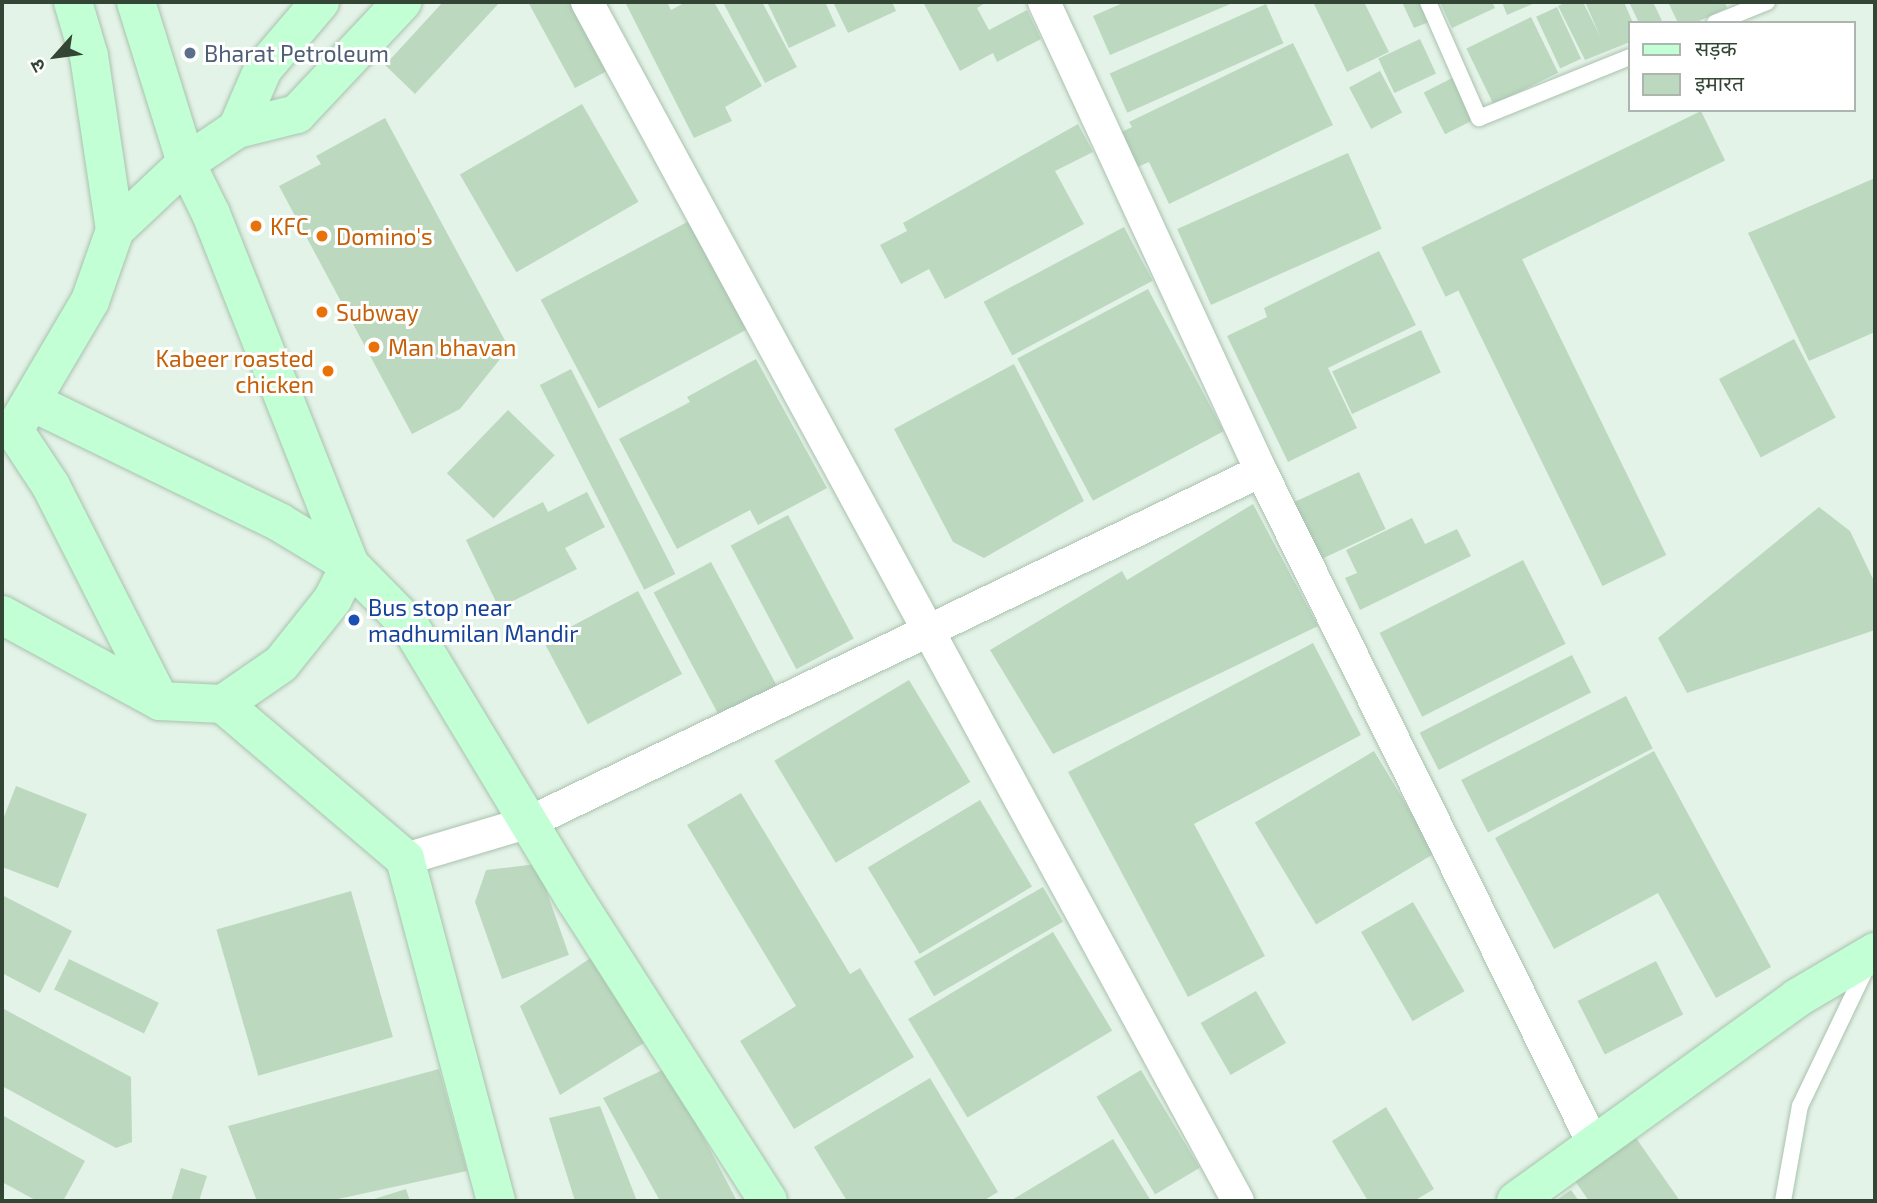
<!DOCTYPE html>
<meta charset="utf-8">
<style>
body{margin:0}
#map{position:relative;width:1877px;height:1203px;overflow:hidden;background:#e4f3e8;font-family:"Exo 2","Noto Sans Devanagari",sans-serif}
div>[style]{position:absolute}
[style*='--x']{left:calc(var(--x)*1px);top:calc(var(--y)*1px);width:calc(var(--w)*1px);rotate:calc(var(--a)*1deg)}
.building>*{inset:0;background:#bcd9c0;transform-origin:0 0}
.roads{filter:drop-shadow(0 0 2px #a9c2ae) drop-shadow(0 0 2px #a9c2ae)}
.lane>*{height:16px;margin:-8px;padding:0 8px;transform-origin:8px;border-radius:8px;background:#fff}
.street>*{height:32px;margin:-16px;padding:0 16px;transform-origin:16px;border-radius:16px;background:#fff}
.secondary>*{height:38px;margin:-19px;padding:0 19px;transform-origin:19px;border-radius:19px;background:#c2ffd4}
.dots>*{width:19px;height:19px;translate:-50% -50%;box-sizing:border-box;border:4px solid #fff;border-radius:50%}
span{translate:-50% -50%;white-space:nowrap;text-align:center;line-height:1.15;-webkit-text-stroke:6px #fff;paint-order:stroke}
.service-label{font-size:23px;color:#4e5e75}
.left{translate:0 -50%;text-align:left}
.food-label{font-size:23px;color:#c56008}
.right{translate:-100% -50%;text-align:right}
.transit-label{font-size:23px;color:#164399}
.frame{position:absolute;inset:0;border:4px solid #334636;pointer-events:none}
.legend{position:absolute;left:1628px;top:21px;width:228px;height:91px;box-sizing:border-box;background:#fff;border:2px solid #adb5af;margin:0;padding:9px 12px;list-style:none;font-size:21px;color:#334636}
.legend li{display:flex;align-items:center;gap:14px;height:35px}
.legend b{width:35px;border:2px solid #adb5af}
.north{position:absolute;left:21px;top:21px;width:70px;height:70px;-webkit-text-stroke:5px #fff;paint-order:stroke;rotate:242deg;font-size:19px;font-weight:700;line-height:28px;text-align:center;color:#334636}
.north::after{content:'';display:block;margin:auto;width:24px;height:32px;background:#334636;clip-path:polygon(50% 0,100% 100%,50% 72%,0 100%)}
</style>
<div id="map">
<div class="building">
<div style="clip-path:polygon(443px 2px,500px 2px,415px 94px,385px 65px)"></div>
<div style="clip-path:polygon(528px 2px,572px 2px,609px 70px,575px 88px)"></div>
<div style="clip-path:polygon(625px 2px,667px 2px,671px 10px,686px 2px,714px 2px,762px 86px,725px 107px,732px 121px,694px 138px)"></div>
<div style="clip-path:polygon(723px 2px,762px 2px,797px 67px,765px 83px)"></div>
<div style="clip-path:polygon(767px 2px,825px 2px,836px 26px,789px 48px)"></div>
<div style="clip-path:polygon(833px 2px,892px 2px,896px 11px,848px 33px)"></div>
<div style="clip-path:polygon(923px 2px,987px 2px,977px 8px,989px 30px,1027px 10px,1041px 39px,997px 62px,993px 53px,960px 71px)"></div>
<div style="clip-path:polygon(1125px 2px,1235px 2px,1110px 55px,1093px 16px)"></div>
<div style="clip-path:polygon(1313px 2px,1364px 2px,1389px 52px,1347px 72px)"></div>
<div style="clip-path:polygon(1402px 2px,1419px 2px,1429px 22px,1414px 28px)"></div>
<div style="clip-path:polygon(1440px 2px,1492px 2px,1495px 8px,1452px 28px)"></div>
<div style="clip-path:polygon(1502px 2px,1537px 2px,1507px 15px)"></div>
<div style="clip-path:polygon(1567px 2px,1583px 2px,1600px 36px,1585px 2px,1624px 2px,1633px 23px,1630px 42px,1585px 60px,1558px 6px)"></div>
<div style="clip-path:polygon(1629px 2px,1653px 2px,1663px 23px,1639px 23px)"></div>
<div style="clip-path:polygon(1668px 2px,1725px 2px,1727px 8px,1695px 23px,1678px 23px)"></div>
<div style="left:1266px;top:4px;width:43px;height:171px;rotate:66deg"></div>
<div style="left:1557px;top:7px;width:57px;height:23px;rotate:65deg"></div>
<div style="left:1531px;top:17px;width:62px;height:72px;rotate:64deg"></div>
<div style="left:1420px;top:39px;width:38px;height:46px;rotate:65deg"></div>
<div style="clip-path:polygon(1293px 43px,1333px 125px,1169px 204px,1149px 162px,1133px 169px,1117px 134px,1132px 127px,1129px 122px)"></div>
<div style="left:1380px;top:71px;width:47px;height:35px;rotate:62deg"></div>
<div style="left:1454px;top:77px;width:47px;height:34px;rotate:63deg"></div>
<div style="left:582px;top:104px;width:113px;height:141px;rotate:60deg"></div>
<div style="left:1701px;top:111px;width:55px;height:311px;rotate:64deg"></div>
<div style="clip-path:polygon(385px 118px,509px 348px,460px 409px,412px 434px,279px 186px,321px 164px,316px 156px)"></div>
<div style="clip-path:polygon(1078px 124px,1093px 152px,1055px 171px,1084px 224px,945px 299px,929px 269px,901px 284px,880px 245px,907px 231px,903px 223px)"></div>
<div style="left:1348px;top:153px;width:83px;height:187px;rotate:66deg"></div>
<div style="clip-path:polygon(1875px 178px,1875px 332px,1809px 361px,1748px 233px)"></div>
<div style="left:689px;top:221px;width:123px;height:168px;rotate:62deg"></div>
<div style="left:1124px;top:227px;width:61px;height:159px;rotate:62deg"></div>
<div style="clip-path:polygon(1379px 251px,1416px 325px,1328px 368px,1357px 428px,1288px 462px,1227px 336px,1267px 317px,1264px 308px)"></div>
<div style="left:1519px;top:253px;width:336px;height:71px;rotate:64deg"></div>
<div style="left:1148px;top:289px;width:161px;height:148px;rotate:62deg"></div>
<div style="left:1421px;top:330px;width:47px;height:98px;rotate:65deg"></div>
<div style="left:1794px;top:339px;width:89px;height:85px;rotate:62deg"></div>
<div style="clip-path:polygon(756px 359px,827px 488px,758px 525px,750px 510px,677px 549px,619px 439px,690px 402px,687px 397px)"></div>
<div style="clip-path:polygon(1014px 364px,1084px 501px,984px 558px,953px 542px,894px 429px)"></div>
<div style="left:571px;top:369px;width:230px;height:35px;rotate:63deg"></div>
<div style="left:508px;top:410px;width:65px;height:88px;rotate:44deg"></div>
<div style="left:1359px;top:472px;width:63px;height:83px;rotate:65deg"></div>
<div style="clip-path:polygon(587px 492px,605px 527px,565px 548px,577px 569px,499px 608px,466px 540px,543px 502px,548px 512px)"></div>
<div style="clip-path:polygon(1253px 504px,1318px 626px,1053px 754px,990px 650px,1122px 571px,1127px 580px)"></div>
<div style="clip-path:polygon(1819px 507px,1850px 531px,1873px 579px,1875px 630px,1687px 693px,1658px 638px)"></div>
<div style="left:788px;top:515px;width:140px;height:65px;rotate:62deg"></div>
<div style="clip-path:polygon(1412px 518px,1425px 544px,1457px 529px,1471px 556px,1360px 610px,1345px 578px,1357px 573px,1346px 550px)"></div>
<div style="left:1523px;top:560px;width:94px;height:161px;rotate:63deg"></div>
<div style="left:711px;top:562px;width:140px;height:65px;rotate:62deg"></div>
<div style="left:638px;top:591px;width:94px;height:107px;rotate:62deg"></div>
<div style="clip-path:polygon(1313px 643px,1361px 735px,1194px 824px,1265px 956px,1188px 997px,1068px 772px)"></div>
<div style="left:1572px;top:655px;width:42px;height:171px;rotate:63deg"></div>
<div style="left:909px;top:680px;width:119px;height:157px;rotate:59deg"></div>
<div style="left:1626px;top:696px;width:59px;height:185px;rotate:63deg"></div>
<div style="left:1374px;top:751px;width:119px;height:139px;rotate:59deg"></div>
<div style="clip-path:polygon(1654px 751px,1771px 967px,1716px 998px,1658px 893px,1554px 949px,1495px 838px)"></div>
<div style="clip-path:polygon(16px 786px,87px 814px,58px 888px,2px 867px,2px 822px)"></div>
<div style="clip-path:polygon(741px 793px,850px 974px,860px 968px,914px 1057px,794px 1129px,740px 1041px,796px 1006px,687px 825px)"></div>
<div style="left:980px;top:800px;width:101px;height:131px;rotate:59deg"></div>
<div style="clip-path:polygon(537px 864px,569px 955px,502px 979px,475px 902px,486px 870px)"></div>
<div style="left:1043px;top:887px;width:40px;height:149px;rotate:60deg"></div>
<div style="left:351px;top:891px;width:152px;height:140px;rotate:74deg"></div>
<div style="clip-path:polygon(2px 895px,72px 931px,40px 993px,2px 973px)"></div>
<div style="left:1413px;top:902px;width:103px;height:60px;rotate:60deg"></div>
<div style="left:1053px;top:932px;width:115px;height:169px;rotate:59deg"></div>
<div style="clip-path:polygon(592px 957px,644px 1043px,560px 1095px,520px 1006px)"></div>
<div style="left:69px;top:959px;width:100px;height:34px;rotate:26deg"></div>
<div style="left:1656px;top:961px;width:60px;height:88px;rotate:63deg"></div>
<div style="left:1256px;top:991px;width:60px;height:64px;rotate:60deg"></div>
<div style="clip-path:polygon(2px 1008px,131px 1077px,132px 1142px,116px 1148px,2px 1086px)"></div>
<div style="clip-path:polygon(667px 1068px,737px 1201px,660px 1201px,603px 1098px)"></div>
<div style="clip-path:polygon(439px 1069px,467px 1171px,329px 1201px,257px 1201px,228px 1126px)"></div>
<div style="left:1141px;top:1070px;width:114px;height:52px;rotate:59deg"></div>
<div style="clip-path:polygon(930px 1078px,998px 1192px,983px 1201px,847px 1201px,814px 1147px)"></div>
<div style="clip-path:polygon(600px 1106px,637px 1201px,575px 1201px,549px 1118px)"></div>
<div style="clip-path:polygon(1386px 1107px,1434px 1189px,1414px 1201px,1368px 1201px,1332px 1141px)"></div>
<div style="clip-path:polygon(2px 1115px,85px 1161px,63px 1201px,37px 1201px,2px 1182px)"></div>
<div style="clip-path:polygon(1636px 1138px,1680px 1201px,1589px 1201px,1575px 1181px)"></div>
<div style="clip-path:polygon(1113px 1139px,1151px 1201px,1010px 1201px)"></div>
<div style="clip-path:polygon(181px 1168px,207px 1176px,199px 1201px,171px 1201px)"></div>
<div style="clip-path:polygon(406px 1189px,410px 1201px,368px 1201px)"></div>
<div style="clip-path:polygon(1571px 1190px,1579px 1201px,1555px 1201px)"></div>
</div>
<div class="roads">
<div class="lane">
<div style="--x:1428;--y:2;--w:127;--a:66.3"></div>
<div style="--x:1479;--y:118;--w:163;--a:-22"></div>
<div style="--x:1715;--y:23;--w:56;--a:-22"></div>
<div style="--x:1783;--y:1201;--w:97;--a:-79.9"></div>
<div style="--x:1800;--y:1106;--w:155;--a:-64.4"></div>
</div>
<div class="street">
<div style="--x:587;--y:2;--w:1364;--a:61.5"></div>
<div style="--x:1044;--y:2;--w:517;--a:65.17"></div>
<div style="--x:1261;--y:471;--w:752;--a:63.71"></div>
<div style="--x:405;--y:859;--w:130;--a:-16.5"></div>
<div style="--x:530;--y:822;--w:811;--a:-25.65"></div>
</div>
<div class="secondary">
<div style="--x:136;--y:2;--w:169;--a:72.7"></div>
<div style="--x:186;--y:163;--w:57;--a:63.9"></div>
<div style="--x:211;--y:214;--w:378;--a:68.4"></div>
<div style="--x:350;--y:565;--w:86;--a:45.5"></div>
<div style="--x:410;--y:626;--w:319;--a:58.9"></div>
<div style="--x:575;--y:899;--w:358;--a:57.4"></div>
<div style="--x:237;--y:129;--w:65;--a:-66.6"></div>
<div style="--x:263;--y:69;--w:88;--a:-49.6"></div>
<div style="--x:115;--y:230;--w:98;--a:-43.3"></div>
<div style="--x:186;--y:163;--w:61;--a:-33.7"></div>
<div style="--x:237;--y:129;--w:62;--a:-14"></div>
<div style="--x:297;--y:114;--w:154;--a:-46.8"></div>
<div style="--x:32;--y:402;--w:275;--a:25.9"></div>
<div style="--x:279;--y:522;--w:83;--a:31.2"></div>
<div style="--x:350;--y:565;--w:38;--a:117"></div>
<div style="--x:333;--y:599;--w:83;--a:128.7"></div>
<div style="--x:281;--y:664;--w:70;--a:145.4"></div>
<div style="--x:223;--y:704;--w:63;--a:-177.3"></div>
<div style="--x:160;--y:701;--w:241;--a:-116.9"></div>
<div style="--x:51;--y:486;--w:67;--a:-123.5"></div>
<div style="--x:14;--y:430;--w:150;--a:-59.5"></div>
<div style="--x:90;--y:301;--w:75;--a:-70.6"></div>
<div style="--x:115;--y:230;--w:176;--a:-98.5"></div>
<div style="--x:89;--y:56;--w:56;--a:-106.5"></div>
<div style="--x:2;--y:615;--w:180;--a:28.6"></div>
<div style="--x:223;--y:704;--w:239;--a:40.4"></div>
<div style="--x:405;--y:859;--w:354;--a:75.1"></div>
<div style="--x:1516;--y:1201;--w:347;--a:-35.8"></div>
<div style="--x:1797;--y:998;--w:91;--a:-30.5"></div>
</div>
</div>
<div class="dots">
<div style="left:190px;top:53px;background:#5c6f8a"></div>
<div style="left:256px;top:226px;background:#e8710a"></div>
<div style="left:322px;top:236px;background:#e8710a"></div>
<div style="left:322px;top:312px;background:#e8710a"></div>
<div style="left:374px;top:347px;background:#e8710a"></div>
<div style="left:328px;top:371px;background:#e8710a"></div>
<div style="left:354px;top:620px;background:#1a4fb4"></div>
</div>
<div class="service-label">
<span class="left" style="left:204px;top:53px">Bharat Petroleum</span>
</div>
<div class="food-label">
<span class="left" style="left:270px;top:226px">KFC</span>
<span class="left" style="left:336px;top:236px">Domino's</span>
<span class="left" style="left:336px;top:312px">Subway</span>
<span class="left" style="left:388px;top:347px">Man bhavan</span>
<span class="right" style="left:314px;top:371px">Kabeer roasted<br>chicken</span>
</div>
<div class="transit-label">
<span class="left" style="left:368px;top:620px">Bus stop near<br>madhumilan Mandir</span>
</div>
<div class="frame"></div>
<ul class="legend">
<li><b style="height:9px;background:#c2ffd4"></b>सड़क</li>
<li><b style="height:19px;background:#bcd9c0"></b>इमारत</li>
</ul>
<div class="north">उ</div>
</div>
